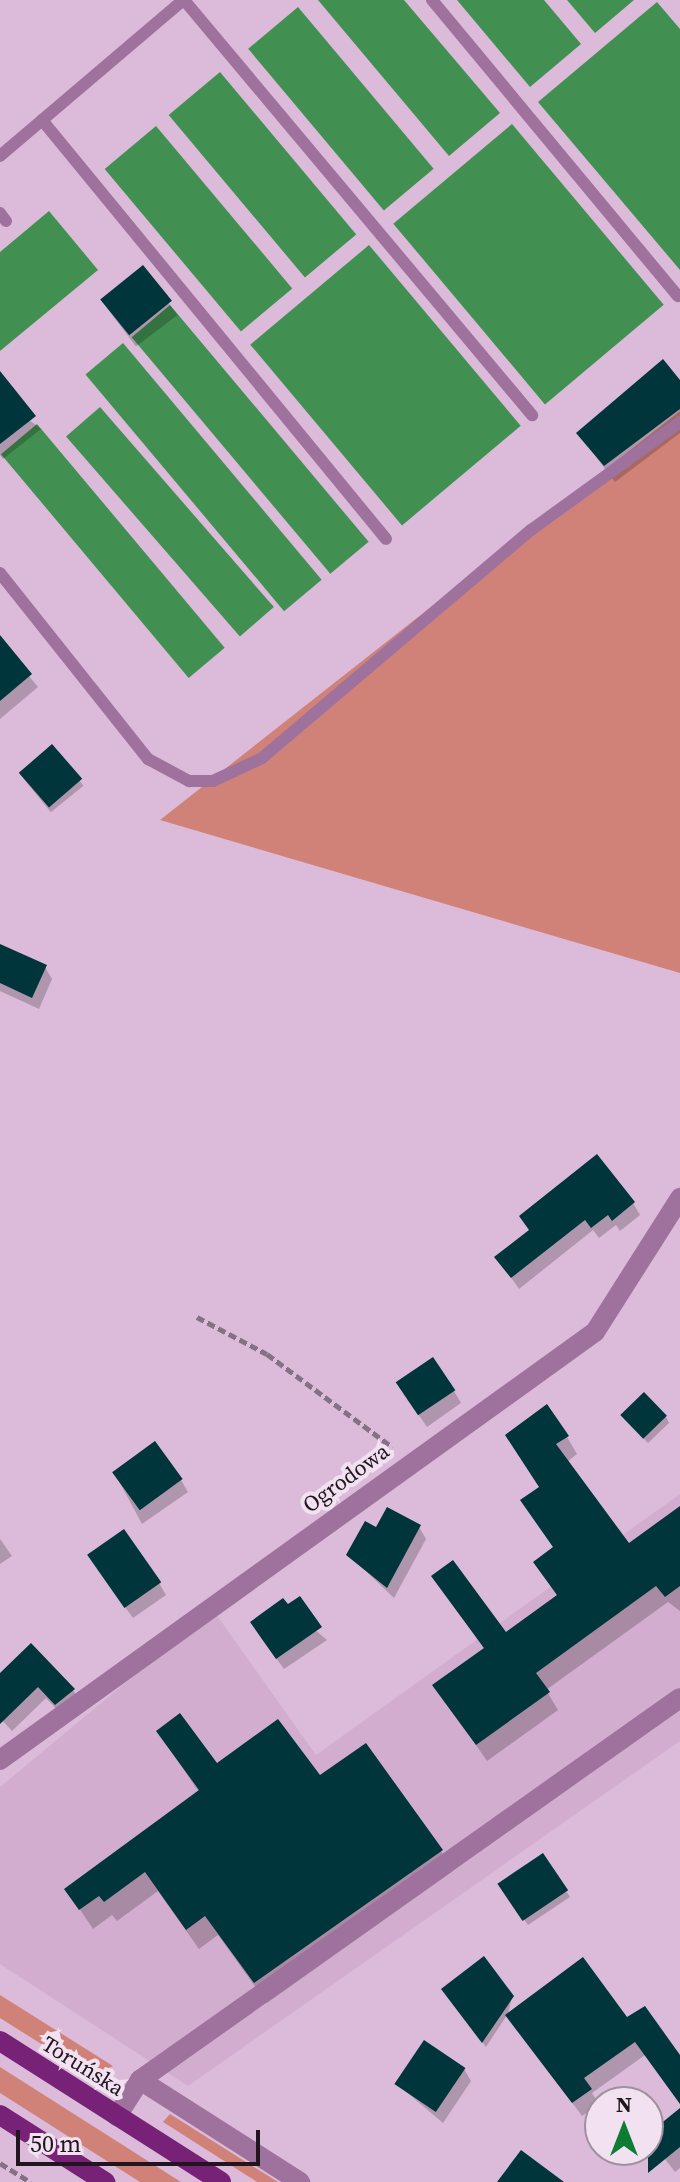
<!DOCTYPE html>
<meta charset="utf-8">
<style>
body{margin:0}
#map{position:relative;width:680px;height:2182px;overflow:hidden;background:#dbbbd9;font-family:"Source Serif 4",serif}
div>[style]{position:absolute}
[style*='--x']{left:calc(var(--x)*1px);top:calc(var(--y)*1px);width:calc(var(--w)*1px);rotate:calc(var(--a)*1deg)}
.built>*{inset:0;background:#d2adcf}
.green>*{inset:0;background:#d18278}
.water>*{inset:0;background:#419051;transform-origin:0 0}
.shadow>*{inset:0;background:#0003;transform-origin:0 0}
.building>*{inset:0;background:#00353c;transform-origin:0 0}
.path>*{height:5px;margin-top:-2.5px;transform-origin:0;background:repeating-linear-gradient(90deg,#867085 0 8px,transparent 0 12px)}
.lane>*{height:12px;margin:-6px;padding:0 6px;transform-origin:6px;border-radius:6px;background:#9f729d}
.street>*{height:20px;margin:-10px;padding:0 10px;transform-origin:10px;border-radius:10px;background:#9f729d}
.primary>*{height:20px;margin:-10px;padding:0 10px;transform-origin:10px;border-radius:10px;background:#772276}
span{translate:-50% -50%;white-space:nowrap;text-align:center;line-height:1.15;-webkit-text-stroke:8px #f2e2f1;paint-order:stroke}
.street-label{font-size:22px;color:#211620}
.north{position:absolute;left:584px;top:2086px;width:80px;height:80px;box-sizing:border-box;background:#f2e2f1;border:2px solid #9e909d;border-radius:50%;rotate:0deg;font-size:22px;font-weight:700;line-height:32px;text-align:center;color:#211620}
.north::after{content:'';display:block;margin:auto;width:28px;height:36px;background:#0d7d33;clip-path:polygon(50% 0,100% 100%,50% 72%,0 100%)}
.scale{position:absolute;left:16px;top:2130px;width:244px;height:36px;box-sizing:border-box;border:4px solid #211620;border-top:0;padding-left:10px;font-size:24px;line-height:28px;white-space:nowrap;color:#211620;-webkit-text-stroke:6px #f2e2f1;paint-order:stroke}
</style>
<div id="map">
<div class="built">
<div style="clip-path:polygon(680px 1494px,680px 1741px,188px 2086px,0 1964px,0 1787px,213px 1610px,316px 1755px)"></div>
</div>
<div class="green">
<div style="clip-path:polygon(680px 411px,680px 973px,160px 820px)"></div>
<div style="clip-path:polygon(0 1995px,113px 2066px,92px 2076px,0 2018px)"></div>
<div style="clip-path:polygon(0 2067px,181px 2182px,140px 2182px,0 2093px)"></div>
<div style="clip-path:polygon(170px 2114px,278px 2182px,257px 2182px,163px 2122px)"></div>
</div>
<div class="water">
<div style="clip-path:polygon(318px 0,404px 0,500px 113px,449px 156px)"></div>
<div style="clip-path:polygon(457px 0,544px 0,581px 44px,530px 87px)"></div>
<div style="clip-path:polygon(567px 0,634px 0,595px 33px)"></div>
<div style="clip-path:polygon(657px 2px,680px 29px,680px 270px,538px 102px)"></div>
<div style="left:298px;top:7px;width:211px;height:65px;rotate:50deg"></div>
<div style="left:220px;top:72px;width:212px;height:67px;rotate:50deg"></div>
<div style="left:512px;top:124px;width:236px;height:155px;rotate:50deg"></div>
<div style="left:156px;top:126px;width:212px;height:67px;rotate:50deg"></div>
<div style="clip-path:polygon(49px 211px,98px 270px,0 351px,0 252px)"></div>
<div style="left:369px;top:245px;width:236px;height:155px;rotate:50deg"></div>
<div style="left:170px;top:305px;width:309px;height:50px;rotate:50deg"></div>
<div style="left:123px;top:343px;width:309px;height:49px;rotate:50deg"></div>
<div style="left:100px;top:407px;width:265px;height:45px;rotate:49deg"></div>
<div style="left:37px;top:424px;width:292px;height:47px;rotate:50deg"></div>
</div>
<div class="shadow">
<div style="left:142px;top:268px;width:59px;height:52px;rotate:53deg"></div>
<div style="clip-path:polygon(680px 381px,680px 433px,615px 482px,578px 433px)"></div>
<div style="clip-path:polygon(0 398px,41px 429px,3px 459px,0 455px)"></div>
<div style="clip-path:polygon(0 641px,38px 687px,0 719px)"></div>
<div style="left:52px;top:747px;width:50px;height:42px;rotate:51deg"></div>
<div style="clip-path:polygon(0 946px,45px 967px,52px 979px,39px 1009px,0 991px)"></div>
<div style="clip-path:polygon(633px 1203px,640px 1215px,620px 1231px,616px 1225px,599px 1238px,593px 1230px,519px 1289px,497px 1257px,531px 1231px)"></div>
<div style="clip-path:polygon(454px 1391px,461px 1403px,427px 1427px,405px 1395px)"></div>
<div style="clip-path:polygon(623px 1417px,666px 1417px,669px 1423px,648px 1443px)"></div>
<div style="clip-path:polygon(567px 1437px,577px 1454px,567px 1462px,629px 1545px,680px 1520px,680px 1611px,668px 1602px,546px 1690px,558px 1710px,487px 1761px,435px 1686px,485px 1650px,433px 1577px,506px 1634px,558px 1597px,535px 1562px,554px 1548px,533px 1518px,541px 1488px,517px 1453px)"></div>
<div style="clip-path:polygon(114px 1472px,181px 1480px,188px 1492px,142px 1524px)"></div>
<div style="clip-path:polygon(419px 1527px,426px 1539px,394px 1598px,349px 1555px,377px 1530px)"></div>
<div style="clip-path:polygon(0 1539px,12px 1556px,0 1564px)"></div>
<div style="clip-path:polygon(97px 1569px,159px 1583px,166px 1595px,133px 1618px)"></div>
<div style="clip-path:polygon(288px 1607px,327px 1640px,284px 1669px,259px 1635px)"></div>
<div style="clip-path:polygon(0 1675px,73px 1690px,80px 1702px,63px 1716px,46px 1698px,12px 1731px,0 1718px)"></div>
<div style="clip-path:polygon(158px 1732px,217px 1766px,320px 1778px,441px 1851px,453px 1871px,267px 2003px,218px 1935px,199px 1949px,158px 1891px,117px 1921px,112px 1915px,93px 1929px,67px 1890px,199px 1792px)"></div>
<div style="clip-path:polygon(543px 1856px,570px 1897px,528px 1925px,504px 1890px)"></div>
<div style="clip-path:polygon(447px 1995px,512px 1997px,508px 2014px,627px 2020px,680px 2056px,680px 2104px,645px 2055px,592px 2093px,599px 2104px,582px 2116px,507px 2015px,486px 2047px)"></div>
<div style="clip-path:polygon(464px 2069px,471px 2081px,443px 2123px,397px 2084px)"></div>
<div style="clip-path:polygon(680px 2110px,680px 2168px,675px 2172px,658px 2150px)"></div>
</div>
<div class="building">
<div style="left:143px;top:265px;width:46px;height:55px;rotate:51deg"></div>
<div style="clip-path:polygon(663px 359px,680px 380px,680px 409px,604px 466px,576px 433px)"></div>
<div style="clip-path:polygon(0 371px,36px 416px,0 444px)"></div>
<div style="clip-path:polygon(0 635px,32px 674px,0 701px)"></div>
<div style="left:52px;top:744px;width:46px;height:44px;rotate:49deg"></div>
<div style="clip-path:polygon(0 944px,47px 965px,32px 998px,0 983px)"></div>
<div style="clip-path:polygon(597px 1154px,635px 1202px,612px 1221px,608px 1215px,591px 1228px,585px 1220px,511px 1278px,494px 1257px,529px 1230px,519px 1216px)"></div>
<div style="left:433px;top:1357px;width:40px;height:45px;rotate:56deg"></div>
<div style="left:644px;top:1392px;width:33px;height:33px;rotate:46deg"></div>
<div style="clip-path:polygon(547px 1404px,569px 1436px,556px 1444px,629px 1543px,680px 1506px,680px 1586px,665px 1597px,656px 1586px,536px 1673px,550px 1692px,476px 1745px,432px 1685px,484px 1648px,431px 1576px,453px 1560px,506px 1632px,557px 1595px,533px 1562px,553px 1547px,520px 1500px,539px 1487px,505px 1435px)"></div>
<div style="left:155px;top:1441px;width:47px;height:53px;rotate:54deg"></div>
<div style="clip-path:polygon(387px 1507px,421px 1525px,387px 1588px,346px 1555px,365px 1521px,376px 1527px)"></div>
<div style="left:124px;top:1529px;width:65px;height:45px;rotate:55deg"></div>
<div style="clip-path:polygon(300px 1596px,322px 1627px,276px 1659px,250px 1622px,283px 1598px,288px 1604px)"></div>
<div style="clip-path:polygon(31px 1643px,75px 1689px,55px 1705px,38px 1687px,0 1724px,0 1673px)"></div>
<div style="clip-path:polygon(180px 1713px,217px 1763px,278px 1719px,320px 1775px,366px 1743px,443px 1850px,254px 1983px,205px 1916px,186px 1930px,145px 1872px,104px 1902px,99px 1896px,79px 1910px,64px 1889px,199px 1790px,156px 1731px)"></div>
<div style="left:543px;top:1853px;width:45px;height:55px;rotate:56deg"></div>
<div style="clip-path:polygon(484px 1956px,514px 1996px,482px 2043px,441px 1989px)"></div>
<div style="clip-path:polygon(583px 1957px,627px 2017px,645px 2006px,680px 2055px,680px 2104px,635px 2042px,584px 2078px,592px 2089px,572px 2103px,505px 2015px)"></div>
<div style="left:424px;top:2040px;width:50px;height:53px;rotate:34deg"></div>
<div style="clip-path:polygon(680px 2108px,680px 2147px,648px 2173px,648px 2134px)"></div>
<div style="clip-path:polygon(521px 2150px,564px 2182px,497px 2182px)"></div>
</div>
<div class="path">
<div style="--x:197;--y:1317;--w:79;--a:27.9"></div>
<div style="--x:267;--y:1354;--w:156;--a:36.6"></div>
<div style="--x:0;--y:2163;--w:36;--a:32"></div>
</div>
<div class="lane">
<div style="--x:184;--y:0;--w:542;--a:50.02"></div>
<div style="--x:432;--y:0;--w:385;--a:50.3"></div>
<div style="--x:42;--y:120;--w:542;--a:50.61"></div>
<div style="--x:0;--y:156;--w:240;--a:-40.4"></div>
<div style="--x:0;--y:213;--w:10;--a:53"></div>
<div style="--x:0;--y:573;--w:238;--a:51.5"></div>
<div style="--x:148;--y:759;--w:47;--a:28.2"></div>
<div style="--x:189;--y:781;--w:24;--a:0"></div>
<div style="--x:213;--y:781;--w:54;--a:-25.1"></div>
<div style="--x:262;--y:758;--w:353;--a:-40.3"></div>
<div style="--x:531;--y:530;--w:184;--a:-35.9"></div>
</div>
<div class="street">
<div style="--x:0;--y:1760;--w:733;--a:-35.73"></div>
<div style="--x:595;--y:1332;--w:159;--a:-57.6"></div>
<div style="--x:140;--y:2080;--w:661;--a:-35.28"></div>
<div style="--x:117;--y:2116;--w:43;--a:-57.4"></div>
<div style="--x:140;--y:2080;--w:190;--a:32.5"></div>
</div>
<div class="primary">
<div style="--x:0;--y:2041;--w:262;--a:32.5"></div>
<div style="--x:0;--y:2115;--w:125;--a:32.5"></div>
</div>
<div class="street-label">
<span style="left:346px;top:1478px;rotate:-36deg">Ogrodowa</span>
<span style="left:83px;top:2066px;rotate:32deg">Toruńska</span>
</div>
<div class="north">N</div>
<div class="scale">50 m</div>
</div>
